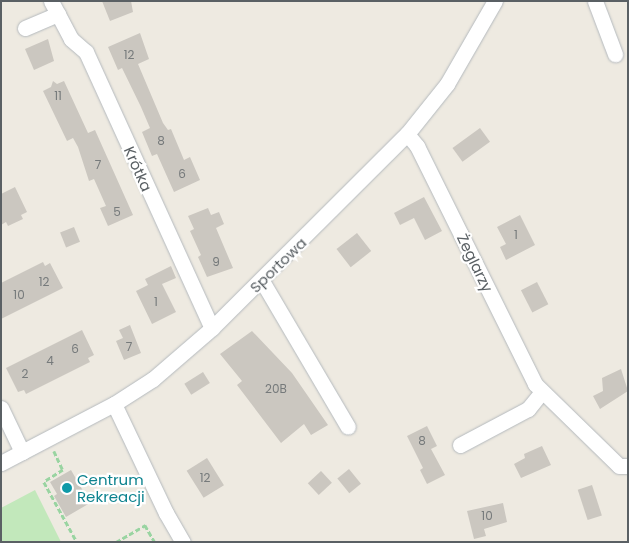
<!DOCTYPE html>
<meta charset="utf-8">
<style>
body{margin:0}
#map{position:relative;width:629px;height:543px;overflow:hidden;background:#eeeae1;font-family:Poppins,sans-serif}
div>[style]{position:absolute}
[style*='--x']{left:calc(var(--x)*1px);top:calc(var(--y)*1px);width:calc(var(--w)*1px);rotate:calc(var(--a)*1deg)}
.green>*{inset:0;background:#c2e8bb}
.building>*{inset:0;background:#cbc7c0;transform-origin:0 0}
.path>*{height:2.5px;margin-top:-1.25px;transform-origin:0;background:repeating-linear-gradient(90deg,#99d4a1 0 5px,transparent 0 7.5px)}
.roads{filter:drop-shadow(0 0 1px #b4b9bd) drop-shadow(0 0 1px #b4b9bd)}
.minor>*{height:15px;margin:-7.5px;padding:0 7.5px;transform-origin:7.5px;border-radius:7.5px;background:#fff}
.dots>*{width:14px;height:14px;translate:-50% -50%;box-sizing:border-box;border:2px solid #fff;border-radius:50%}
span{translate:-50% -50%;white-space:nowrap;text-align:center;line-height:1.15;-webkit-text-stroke:4.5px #fff;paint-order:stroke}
.number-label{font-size:12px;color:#767a7b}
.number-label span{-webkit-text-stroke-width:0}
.street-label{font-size:15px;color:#5a6064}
.culture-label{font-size:15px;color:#0d838f}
.left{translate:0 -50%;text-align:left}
.frame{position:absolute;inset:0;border:2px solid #5a6064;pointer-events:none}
</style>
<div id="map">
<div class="green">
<div style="clip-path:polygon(35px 490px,61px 542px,1px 542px,1px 508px)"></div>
</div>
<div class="building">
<div style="clip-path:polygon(102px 1px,131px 1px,133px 12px,110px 21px)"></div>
<div style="clip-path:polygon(140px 33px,149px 59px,138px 64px,163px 123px,168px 130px,171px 129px,184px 160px,190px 157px,200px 180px,174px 192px,157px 154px,152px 156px,142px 132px,150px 128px,141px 107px,122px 68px,118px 70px,108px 47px)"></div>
<div style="clip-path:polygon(48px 39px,54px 61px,34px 70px,25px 49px)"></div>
<div style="clip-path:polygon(53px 81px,57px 84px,64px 81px,88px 133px,95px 130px,133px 215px,108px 226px,100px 208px,106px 206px,94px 179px,89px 181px,78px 147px,73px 138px,67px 141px,43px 91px,51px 87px)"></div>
<div style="left:480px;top:128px;width:17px;height:34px;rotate:54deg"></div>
<div style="clip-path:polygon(15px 187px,27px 212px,21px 215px,23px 219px,8px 226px,6px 222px,1px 225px,1px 194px)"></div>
<div style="clip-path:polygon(424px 197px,442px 231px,425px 240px,414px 218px,400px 225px,394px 213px)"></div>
<div style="clip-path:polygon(208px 208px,211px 215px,219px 212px,224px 224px,216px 228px,233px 268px,207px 277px,198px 257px,201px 255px,190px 231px,194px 229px,188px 216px)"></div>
<div style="clip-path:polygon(520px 215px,535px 245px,506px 260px,500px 247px,506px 244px,497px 227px)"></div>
<div style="left:74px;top:227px;width:16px;height:15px;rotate:68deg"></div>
<div style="left:357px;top:233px;width:23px;height:26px;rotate:52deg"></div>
<div style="clip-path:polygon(43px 262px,45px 266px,50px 263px,63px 288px,1px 319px,1px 283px)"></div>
<div style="clip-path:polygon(171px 266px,176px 278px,162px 284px,176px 312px,152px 324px,136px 291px,148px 285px,145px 279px)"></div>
<div style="left:537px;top:282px;width:25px;height:18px;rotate:63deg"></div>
<div style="clip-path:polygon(130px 325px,141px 353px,124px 360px,116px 341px,123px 338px,119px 330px)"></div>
<div style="clip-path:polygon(82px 330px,94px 355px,88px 358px,90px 362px,26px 394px,24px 390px,18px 392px,6px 368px)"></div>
<div style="clip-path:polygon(252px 331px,292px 373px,328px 425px,311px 435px,304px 424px,281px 443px,237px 385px,242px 381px,220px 354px)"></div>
<div style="clip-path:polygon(621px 369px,628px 391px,600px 409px,593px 396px,603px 391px,602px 378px)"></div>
<div style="left:203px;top:372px;width:13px;height:22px;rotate:58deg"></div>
<div style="clip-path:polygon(427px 426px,437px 446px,431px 449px,445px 475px,427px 484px,420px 470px,423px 468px,407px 436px)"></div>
<div style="clip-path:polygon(542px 446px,551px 465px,521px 478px,514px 464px,525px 458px,524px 454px)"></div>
<div style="left:207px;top:458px;width:32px;height:24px;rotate:58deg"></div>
<div style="left:349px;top:469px;width:19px;height:15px;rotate:51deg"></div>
<div style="clip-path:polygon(71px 470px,90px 503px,66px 517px,54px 496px,57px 494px,50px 482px)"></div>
<div style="left:321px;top:471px;width:16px;height:18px;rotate:47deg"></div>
<div style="left:592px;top:485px;width:32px;height:15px;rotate:72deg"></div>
<div style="clip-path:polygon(503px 503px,507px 522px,484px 529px,486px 536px,474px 539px,467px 511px)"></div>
</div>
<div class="path">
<div style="--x:54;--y:451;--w:21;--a:65"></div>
<div style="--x:63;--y:470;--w:22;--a:148"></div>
<div style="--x:44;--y:482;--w:68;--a:61.2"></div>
<div style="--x:116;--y:542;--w:34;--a:-30"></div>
<div style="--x:145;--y:525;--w:20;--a:60"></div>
</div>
<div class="roads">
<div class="minor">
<div style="--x:51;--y:1;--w:43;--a:62.2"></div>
<div style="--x:71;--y:39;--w:20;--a:41"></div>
<div style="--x:86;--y:52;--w:303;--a:65.5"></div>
<div style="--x:595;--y:1;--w:57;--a:69.3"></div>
<div style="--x:25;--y:28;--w:36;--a:-23"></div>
<div style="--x:407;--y:134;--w:16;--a:50"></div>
<div style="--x:417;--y:146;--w:266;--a:63.6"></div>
<div style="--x:535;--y:384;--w:117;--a:44.3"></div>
<div style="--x:619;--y:466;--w:9;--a:0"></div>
<div style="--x:262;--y:281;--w:169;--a:59.5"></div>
<div style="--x:114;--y:404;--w:121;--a:64.5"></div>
<div style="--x:166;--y:513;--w:34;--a:60"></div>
<div style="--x:1;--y:408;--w:49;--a:64.5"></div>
<div style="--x:460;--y:445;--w:77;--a:-27.9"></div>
<div style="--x:528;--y:409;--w:22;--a:-51"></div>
<div style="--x:1;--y:463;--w:127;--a:-27.6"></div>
<div style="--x:114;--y:404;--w:46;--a:-32.7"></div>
<div style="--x:153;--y:379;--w:78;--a:-40.8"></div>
<div style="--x:212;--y:328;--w:275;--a:-44.9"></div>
<div style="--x:407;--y:134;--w:64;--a:-51.3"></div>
<div style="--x:447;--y:84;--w:96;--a:-60"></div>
</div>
</div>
<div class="dots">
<div style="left:67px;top:488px;background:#0f9aa8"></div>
</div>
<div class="number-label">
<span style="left:129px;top:55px">12</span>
<span style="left:58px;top:96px">11</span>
<span style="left:161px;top:141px">8</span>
<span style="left:98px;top:165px">7</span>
<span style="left:182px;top:174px">6</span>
<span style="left:117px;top:212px">5</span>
<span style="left:516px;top:235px">1</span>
<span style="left:216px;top:262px">9</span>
<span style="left:44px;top:282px">12</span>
<span style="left:19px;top:295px">10</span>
<span style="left:156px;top:302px">1</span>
<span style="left:129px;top:347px">7</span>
<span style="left:75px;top:349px">6</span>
<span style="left:50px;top:361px">4</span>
<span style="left:25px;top:374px">2</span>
<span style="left:276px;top:389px">20B</span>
<span style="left:422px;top:441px">8</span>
<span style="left:205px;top:478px">12</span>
<span style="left:487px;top:516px">10</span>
</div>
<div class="street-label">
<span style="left:138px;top:169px;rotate:66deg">Krótka</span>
<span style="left:475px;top:263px;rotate:64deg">Żeglarzy</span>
<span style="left:278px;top:265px;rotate:-44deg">Sportowa</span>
</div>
<div class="culture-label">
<span class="left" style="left:77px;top:488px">Centrum<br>Rekreacji</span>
</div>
<div class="frame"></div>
</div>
